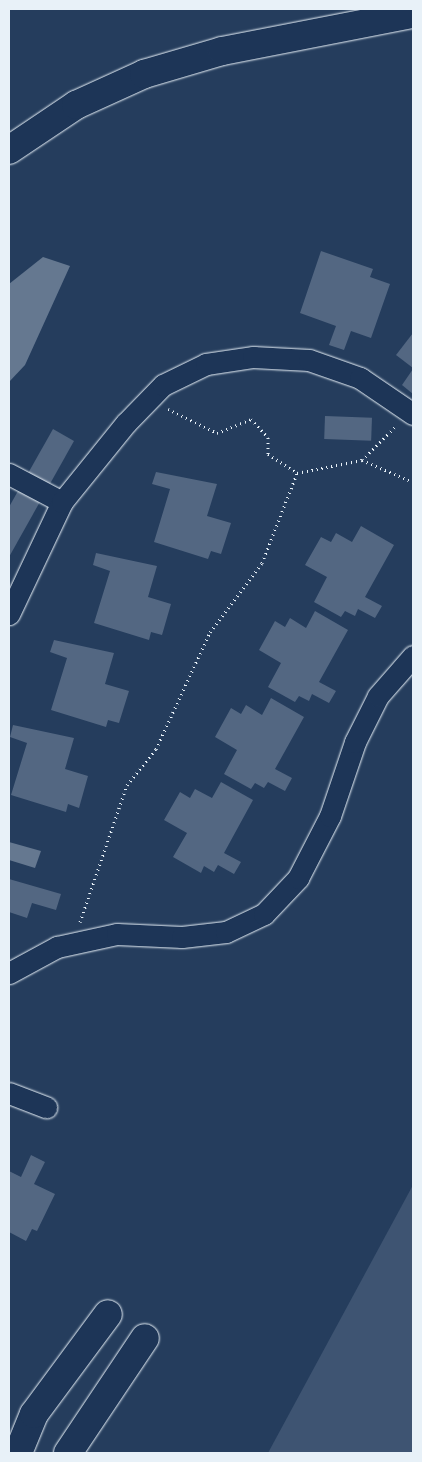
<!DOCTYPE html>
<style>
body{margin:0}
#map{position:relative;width:422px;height:1462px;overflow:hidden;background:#253d5d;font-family:"Balsamiq Sans",sans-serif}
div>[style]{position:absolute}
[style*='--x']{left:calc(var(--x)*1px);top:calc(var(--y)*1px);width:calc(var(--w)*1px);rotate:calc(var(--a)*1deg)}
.green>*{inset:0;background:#3e5472}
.water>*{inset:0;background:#657890}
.building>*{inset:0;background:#536782;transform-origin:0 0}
.path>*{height:3px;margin-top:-1.5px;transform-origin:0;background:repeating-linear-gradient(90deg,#e8f1f8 0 1px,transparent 0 5px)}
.roads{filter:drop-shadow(0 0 1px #e8f1f8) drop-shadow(0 0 1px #e8f1f8)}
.street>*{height:21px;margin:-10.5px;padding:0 10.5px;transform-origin:10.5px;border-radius:10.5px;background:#1d3557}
.secondary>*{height:28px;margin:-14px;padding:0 14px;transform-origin:14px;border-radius:14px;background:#1d3557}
span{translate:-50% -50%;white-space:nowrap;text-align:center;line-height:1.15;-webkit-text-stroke:4px #1d3557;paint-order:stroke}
.frame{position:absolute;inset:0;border:10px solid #e8f1f8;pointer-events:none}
</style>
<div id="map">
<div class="green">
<div style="clip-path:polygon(413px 1185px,413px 1453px,268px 1453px)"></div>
</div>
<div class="water">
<div style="clip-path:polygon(43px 257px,70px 266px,25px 365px,9px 382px,9px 284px)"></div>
<div style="clip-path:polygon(9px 842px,41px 851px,35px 868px,9px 860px)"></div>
</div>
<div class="building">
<div style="clip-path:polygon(321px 251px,373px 269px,370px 277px,390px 284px,371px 338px,351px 331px,344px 350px,329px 345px,336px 326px,300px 313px)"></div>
<div style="clip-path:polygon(413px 333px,413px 368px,396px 355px)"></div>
<div style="clip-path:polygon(413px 369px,413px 394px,402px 385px)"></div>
<div style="left:325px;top:416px;width:47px;height:23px;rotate:2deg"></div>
<div style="clip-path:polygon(53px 429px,74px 441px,9px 557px,9px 507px)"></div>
<div style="clip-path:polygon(156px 472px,217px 484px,207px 516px,231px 523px,221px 554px,211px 551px,208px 559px,154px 542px,170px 489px,152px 484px)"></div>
<div style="clip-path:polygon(361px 526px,394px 545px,365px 597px,382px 606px,375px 618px,358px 609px,355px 616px,345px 611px,341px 617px,314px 602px,327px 577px,305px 565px,321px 537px,331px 542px,336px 533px,352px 542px)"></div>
<div style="clip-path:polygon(96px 553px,157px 566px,148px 597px,171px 604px,162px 635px,151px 632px,149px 640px,94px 623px,110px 571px,93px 565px)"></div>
<div style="clip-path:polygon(315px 611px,348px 630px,319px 682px,336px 691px,329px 703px,312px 694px,309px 701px,299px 696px,295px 702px,268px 687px,281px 663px,259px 650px,275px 621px,285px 627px,290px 618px,306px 628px)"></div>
<div style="clip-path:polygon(54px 640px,114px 653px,105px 684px,129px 691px,119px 723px,108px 720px,106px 727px,51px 710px,67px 658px,50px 652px)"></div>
<div style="clip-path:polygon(271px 698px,304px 717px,275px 769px,292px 778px,285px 791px,268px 782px,264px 788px,255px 783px,251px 789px,224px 774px,237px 750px,215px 737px,231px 708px,241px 714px,246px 705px,262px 715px)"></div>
<div style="clip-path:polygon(13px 725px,74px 738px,65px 769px,88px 776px,79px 808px,68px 804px,66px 812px,11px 795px,27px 743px,10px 737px)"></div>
<div style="clip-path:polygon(221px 782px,253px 800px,224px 853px,241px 862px,234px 874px,218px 865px,214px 872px,204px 866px,201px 873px,173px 857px,187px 833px,164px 820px,180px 792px,190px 798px,195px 789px,212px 798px)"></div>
<div style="clip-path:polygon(9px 879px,61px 894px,56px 910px,32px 903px,27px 918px,9px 912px)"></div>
<div style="clip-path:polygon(31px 1155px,45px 1162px,34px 1184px,55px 1194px,37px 1231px,32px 1229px,26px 1241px,9px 1232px,9px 1171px,21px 1177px)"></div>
</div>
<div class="path">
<div style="--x:168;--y:409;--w:55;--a:26.1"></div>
<div style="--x:217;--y:433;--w:37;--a:-22"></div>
<div style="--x:251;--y:419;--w:25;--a:47"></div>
<div style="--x:268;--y:437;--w:17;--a:90"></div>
<div style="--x:268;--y:454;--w:35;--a:33"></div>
<div style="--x:297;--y:473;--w:66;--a:-11.3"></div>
<div style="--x:362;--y:460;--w:48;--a:-45"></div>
<div style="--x:362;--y:460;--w:56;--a:23.3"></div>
<div style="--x:80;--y:922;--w:145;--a:-71.1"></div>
<div style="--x:127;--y:785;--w:46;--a:-51.1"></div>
<div style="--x:156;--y:749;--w:129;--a:-65.2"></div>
<div style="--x:210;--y:632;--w:86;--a:-53"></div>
<div style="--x:262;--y:563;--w:97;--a:-68.7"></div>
</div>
<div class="roads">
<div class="street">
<div style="--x:9;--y:474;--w:60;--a:27.8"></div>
<div style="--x:9;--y:614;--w:124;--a:-64.7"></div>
<div style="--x:62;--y:502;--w:102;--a:-51"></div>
<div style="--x:126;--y:423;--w:53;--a:-45.8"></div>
<div style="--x:163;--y:385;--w:48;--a:-26"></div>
<div style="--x:206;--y:364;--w:48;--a:-8.5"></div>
<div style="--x:253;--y:357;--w:56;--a:3.1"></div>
<div style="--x:309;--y:360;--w:54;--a:19.4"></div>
<div style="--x:360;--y:378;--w:64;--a:34.2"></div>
<div style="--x:9;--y:973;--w:55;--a:-28.4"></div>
<div style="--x:57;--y:947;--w:61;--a:-12.2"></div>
<div style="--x:117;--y:934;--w:65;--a:2.6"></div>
<div style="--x:182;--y:937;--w:44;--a:-6.5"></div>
<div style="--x:226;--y:932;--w:42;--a:-25.3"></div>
<div style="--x:264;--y:914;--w:50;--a:-46.6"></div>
<div style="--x:298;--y:878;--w:70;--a:-62.7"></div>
<div style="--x:330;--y:816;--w:78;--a:-71.3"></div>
<div style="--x:355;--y:742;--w:51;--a:-63.4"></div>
<div style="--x:378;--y:696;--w:53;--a:-48.8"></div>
<div style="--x:9;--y:1093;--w:40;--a:21"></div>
</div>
<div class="secondary">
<div style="--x:9;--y:150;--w:81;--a:-33.9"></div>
<div style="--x:76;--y:105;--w:75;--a:-24.5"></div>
<div style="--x:144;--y:74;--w:81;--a:-16.4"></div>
<div style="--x:222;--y:51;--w:195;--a:-11"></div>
<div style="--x:18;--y:1453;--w:42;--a:-67.7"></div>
<div style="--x:34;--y:1414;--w:124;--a:-53.5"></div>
<div style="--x:68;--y:1453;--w:138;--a:-56.2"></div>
</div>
</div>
<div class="frame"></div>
</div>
